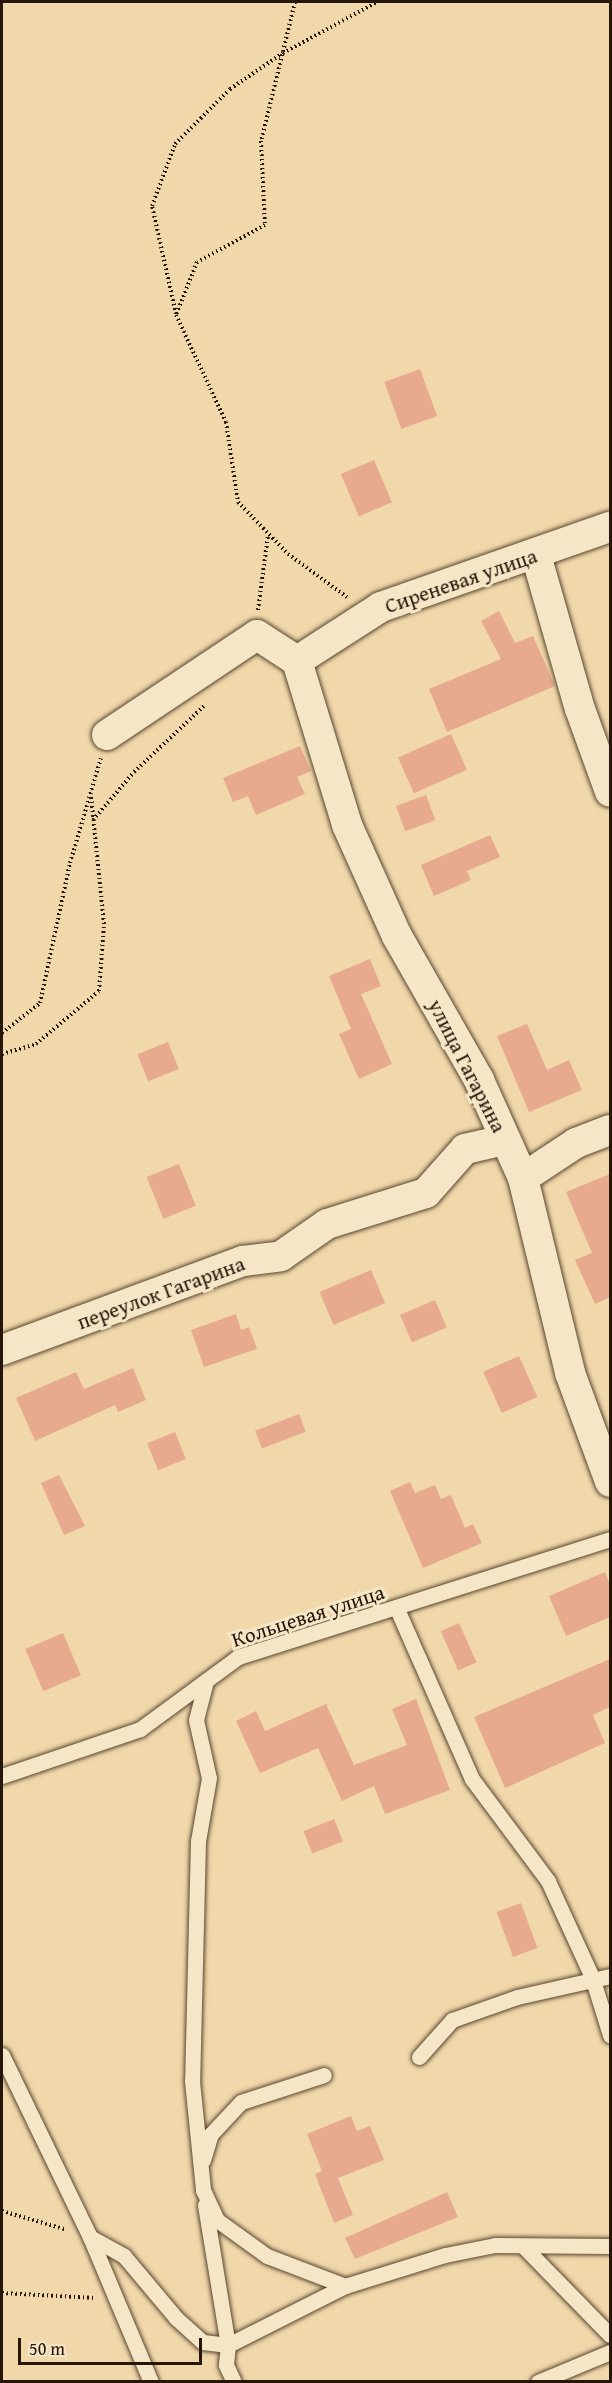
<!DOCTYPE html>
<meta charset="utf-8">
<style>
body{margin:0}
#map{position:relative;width:612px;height:2383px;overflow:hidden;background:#f1d8aa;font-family:"Gentium Book Plus",serif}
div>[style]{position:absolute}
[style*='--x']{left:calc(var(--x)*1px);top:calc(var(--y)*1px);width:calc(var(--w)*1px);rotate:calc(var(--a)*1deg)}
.building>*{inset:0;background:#e7aa8f;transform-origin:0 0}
.path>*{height:4px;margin-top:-2px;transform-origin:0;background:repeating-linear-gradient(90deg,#261609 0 1.5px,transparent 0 4.5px)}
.roads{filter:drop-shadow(0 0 2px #594631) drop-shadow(0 0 2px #594631)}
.service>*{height:15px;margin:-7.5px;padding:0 7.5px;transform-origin:7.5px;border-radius:7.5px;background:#f6e6c8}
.minor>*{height:30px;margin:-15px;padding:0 15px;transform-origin:15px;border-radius:15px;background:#f6e6c8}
span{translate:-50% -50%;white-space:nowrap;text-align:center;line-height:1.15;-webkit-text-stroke:6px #f6e6c8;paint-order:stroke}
.street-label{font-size:21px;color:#261609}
.frame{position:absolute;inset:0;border:3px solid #261609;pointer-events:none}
.scale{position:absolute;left:18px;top:2338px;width:184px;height:27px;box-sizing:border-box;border:3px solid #261609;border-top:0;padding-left:8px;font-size:18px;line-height:21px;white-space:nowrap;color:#261609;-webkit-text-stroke:4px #f6e6c8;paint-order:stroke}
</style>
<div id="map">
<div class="building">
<div style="left:420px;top:369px;width:50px;height:38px;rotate:70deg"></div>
<div style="left:374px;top:460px;width:46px;height:36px;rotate:67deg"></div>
<div style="clip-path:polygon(499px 611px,515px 643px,533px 636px,555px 686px,447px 732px,429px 689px,501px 659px,481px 621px)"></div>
<div style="left:451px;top:734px;width:39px;height:58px;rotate:66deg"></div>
<div style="clip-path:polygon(300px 746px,311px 771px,297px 777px,305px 794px,256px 815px,248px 796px,233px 802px,223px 778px)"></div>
<div style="left:426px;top:795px;width:27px;height:32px;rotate:70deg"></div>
<div style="clip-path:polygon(490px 835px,500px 857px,467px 871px,471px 880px,434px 896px,421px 865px)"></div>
<div style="clip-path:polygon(370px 959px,381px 986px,361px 994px,392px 1064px,359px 1079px,339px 1034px,351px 1029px,329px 976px)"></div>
<div style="clip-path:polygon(527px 1024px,547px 1070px,569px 1060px,582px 1090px,529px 1112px,497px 1036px)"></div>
<div style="left:168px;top:1042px;width:29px;height:33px;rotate:68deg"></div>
<div style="left:179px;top:1164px;width:45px;height:35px;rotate:68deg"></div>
<div style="clip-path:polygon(610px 1174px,610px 1297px,595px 1304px,575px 1260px,592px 1253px,566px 1192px)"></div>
<div style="left:371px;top:1270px;width:36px;height:56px;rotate:67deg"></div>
<div style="left:435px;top:1300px;width:30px;height:38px;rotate:67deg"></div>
<div style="clip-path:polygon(236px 1314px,241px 1330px,249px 1327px,257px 1349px,204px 1367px,191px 1330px)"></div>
<div style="left:519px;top:1356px;width:45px;height:39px;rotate:66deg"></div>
<div style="clip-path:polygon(133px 1368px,146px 1400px,118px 1412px,115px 1405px,35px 1441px,16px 1398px,76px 1372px,84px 1389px)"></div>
<div style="left:299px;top:1414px;width:19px;height:47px;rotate:69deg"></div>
<div style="left:175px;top:1432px;width:29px;height:30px;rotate:68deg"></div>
<div style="clip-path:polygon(59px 1475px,85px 1526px,64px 1535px,41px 1483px)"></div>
<div style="clip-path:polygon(410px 1482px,415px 1493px,435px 1485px,441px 1499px,451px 1495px,465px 1528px,473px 1524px,482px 1543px,423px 1568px,390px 1491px)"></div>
<div style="clip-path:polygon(605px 1572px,610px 1585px,610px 1617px,566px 1636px,549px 1596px)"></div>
<div style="left:459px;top:1623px;width:43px;height:20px;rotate:66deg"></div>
<div style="left:63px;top:1633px;width:46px;height:41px;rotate:67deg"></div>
<div style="clip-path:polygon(610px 1659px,610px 1707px,593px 1715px,605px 1743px,505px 1788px,474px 1717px)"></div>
<div style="clip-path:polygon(416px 1699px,450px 1790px,385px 1814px,374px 1786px,342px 1801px,318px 1748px,260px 1773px,236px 1721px,256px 1711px,265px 1731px,326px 1704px,354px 1765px,407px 1745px,392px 1709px)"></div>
<div style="left:334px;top:1819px;width:24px;height:33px;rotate:68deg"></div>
<div style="left:521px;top:1903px;width:48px;height:26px;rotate:70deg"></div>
<div style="clip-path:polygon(351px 2116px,357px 2131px,370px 2126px,384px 2160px,338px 2178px,353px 2215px,334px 2223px,315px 2174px,322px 2171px,307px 2134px)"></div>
<div style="clip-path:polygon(447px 2192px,458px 2217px,355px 2259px,345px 2238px)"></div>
</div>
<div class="path">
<div style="--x:295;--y:2;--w:143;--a:103.7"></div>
<div style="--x:261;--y:141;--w:84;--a:87.3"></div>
<div style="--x:265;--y:225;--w:77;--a:151.4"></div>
<div style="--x:197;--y:262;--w:57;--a:111.6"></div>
<div style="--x:176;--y:315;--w:118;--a:65"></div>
<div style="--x:226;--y:422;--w:81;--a:81.5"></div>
<div style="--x:238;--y:502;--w:72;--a:46.1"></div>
<div style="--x:288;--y:554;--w:73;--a:36.1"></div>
<div style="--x:176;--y:314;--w:111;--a:-102.5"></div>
<div style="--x:152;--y:206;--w:66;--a:-69.6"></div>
<div style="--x:175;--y:144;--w:78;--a:-45"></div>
<div style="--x:230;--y:89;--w:64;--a:-34.2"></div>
<div style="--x:283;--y:53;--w:107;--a:-28.5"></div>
<div style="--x:258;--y:610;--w:76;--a:-82.4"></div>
<div style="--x:93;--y:820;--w:63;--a:-49.5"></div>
<div style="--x:134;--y:772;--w:98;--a:-43.3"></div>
<div style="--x:2;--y:1033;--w:48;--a:-38.3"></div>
<div style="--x:40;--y:1003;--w:143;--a:-77.9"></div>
<div style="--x:70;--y:863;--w:109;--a:-73.6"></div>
<div style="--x:2;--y:1054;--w:35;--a:-16"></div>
<div style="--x:36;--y:1044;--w:82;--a:-40.1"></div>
<div style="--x:99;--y:991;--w:67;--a:-85.7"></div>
<div style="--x:104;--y:924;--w:128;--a:-95.8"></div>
<div style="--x:2;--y:2211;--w:65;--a:16.2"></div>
<div style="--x:2;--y:2293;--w:94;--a:3"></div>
</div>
<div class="roads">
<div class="service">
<div style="--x:397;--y:1609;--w:186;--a:66.2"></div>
<div style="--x:472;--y:1779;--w:127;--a:53.3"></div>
<div style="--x:548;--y:1881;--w:106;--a:65.4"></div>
<div style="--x:592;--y:1977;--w:61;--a:72.8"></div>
<div style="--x:206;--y:1681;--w:40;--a:104.4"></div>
<div style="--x:196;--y:1720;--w:59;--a:77.4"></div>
<div style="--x:209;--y:1778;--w:64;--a:99.9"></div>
<div style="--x:198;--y:1841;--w:240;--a:91.4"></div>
<div style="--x:192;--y:2081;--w:110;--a:84.2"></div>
<div style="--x:203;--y:2190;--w:33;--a:65"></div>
<div style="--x:217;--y:2220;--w:62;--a:35.8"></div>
<div style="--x:267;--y:2256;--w:84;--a:21"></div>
<div style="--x:2;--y:1776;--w:146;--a:-18.8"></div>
<div style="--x:140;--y:1729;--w:122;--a:-36.3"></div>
<div style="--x:238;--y:1657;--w:390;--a:-17.6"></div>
<div style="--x:2;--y:2055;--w:202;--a:64.2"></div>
<div style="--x:90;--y:2237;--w:157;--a:67.2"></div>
<div style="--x:419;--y:2057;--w:50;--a:-48.3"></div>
<div style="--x:452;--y:2020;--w:69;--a:-19.5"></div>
<div style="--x:517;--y:1997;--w:95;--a:-12.7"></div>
<div style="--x:203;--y:2160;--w:27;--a:-73"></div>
<div style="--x:211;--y:2134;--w:44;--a:-46.8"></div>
<div style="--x:241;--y:2102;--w:87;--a:-18"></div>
<div style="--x:205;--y:2205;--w:142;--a:80.7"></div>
<div style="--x:228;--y:2345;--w:20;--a:96"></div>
<div style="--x:226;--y:2365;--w:19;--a:65"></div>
<div style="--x:90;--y:2237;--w:39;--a:29"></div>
<div style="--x:124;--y:2256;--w:81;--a:50"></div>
<div style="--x:176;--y:2318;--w:36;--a:42"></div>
<div style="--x:203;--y:2342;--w:25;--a:7"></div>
<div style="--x:228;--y:2345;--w:131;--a:-26.8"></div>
<div style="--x:345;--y:2286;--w:105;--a:-17.2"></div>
<div style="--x:445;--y:2255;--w:51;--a:-11.3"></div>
<div style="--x:495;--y:2245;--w:115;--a:0.5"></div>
<div style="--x:523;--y:2246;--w:124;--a:45.7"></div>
<div style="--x:538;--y:2382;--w:78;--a:-22.6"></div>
</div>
<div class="minor">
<div style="--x:536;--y:555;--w:160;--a:74.1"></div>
<div style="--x:580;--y:709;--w:88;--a:70.1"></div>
<div style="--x:297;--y:661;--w:171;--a:73"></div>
<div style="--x:347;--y:825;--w:122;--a:65.8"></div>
<div style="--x:397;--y:936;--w:166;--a:60.3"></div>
<div style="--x:479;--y:1080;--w:107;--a:65.8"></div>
<div style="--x:523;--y:1178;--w:201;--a:76.4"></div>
<div style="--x:570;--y:1373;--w:116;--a:69.8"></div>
<div style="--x:107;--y:735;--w:180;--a:-33.7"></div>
<div style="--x:257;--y:635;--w:48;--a:33"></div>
<div style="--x:297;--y:661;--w:100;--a:-32.7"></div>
<div style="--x:381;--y:607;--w:243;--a:-19.3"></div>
<div style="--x:523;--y:1178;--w:64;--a:-33.4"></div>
<div style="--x:576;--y:1143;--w:36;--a:-21"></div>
<div style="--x:2;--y:1350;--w:257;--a:-20.3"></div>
<div style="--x:243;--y:1261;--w:38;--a:-7"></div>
<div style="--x:281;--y:1256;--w:56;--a:-34.8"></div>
<div style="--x:327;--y:1224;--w:104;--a:-17.4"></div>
<div style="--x:426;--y:1193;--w:59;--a:-48.4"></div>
<div style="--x:465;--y:1149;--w:41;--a:-12.7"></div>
</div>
</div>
<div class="street-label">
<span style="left:461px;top:581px;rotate:-19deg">Сиреневая улица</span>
<span style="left:467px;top:1066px;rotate:63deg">улица Гагарина</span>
<span style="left:161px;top:1293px;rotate:-20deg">переулок Гагарина</span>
<span style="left:308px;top:1616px;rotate:-18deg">Кольцевая улица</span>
</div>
<div class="frame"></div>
<div class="scale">50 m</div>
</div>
